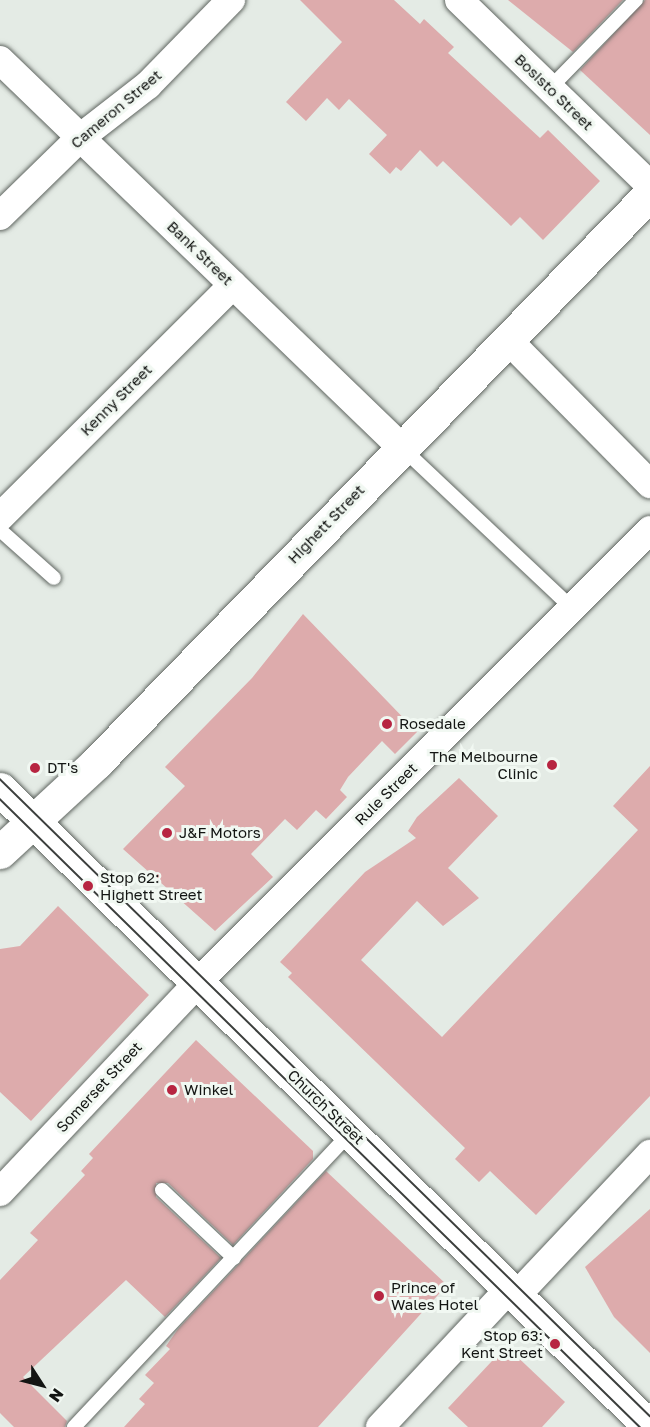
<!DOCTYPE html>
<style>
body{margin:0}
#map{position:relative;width:650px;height:1427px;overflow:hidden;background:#e4ebe5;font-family:"Golos Text",sans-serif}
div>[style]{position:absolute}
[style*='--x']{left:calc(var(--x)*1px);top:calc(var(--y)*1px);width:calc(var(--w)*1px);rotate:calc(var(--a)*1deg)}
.building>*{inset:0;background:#ddabac}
.roads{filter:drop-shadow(0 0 2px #606661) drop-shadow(0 0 2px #606661)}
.service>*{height:14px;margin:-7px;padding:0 7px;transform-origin:7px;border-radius:7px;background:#fff}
.minor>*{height:28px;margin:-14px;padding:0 14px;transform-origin:14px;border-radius:14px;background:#fff}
.tertiary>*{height:33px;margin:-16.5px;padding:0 16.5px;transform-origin:16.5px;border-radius:16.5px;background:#fff}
.secondary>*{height:33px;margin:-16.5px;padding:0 16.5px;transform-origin:16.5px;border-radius:16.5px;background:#fff}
.tram>*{height:1.5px;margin:-0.75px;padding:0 0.75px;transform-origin:0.75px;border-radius:0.75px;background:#3c3f3d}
.dots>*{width:16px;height:16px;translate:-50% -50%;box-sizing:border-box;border:3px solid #f1f8f2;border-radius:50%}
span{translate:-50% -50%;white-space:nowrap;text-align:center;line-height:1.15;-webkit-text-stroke:6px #f1f8f2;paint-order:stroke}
.street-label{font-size:15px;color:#131513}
.poi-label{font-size:15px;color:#131513}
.left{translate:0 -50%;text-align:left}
.right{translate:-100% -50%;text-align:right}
.north{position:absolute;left:12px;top:1355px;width:60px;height:60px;-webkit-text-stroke:4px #f1f8f2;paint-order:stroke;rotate:126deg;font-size:16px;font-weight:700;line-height:24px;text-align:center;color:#131513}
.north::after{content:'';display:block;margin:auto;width:21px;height:27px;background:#131513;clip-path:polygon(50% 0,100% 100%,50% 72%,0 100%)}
</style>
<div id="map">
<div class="building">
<div style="clip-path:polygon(300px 0,394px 0,420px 24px,424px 19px,454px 47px,448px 53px,540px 138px,548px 130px,600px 181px,543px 240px,520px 217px,511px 226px,443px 161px,437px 167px,420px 150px,401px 171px,396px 167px,390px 174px,369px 154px,387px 135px,349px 99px,339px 110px,327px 98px,306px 121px,286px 102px,342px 42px)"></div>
<div style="clip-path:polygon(508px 0,623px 0,573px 52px)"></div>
<div style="clip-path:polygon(645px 0,650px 0,650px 135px,580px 70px)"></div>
<div style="clip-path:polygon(303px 614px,417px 732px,395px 754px,382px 741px,348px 777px,340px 790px,347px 797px,326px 819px,316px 810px,297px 830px,285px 819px,251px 854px,273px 877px,215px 931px,123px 849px,185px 786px,165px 767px,252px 678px)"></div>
<div style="clip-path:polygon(650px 766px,650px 1096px,536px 1215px,490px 1171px,479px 1182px,455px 1159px,465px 1148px,288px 977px,292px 973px,280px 962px,365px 872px,416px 838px,408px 831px,417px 817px,459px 778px,498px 816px,448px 868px,479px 898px,443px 926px,417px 901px,361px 960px,442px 1037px,638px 830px,613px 806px)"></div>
<div style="clip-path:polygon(58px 906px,149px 995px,31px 1121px,0 1092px,0 949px,20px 946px)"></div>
<div style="clip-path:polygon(196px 1040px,313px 1151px,313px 1159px,233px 1245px,168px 1183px,156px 1183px,156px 1197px,221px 1258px,165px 1317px,126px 1280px,23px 1377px,67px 1421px,65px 1427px,14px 1427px,0 1413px,0 1280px,38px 1240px,30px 1233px,85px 1175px,81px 1171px,93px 1158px,89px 1154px)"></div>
<div style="clip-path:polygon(326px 1171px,447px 1285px,318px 1427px,124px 1427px,145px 1404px,139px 1399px,154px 1383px,145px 1375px,170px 1349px,166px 1346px,178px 1329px)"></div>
<div style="clip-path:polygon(650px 1209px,650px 1353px,614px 1317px,585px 1267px)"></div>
<div style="clip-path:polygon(506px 1346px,565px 1402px,542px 1427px,468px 1427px,448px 1408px)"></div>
</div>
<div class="roads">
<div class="service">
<div style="--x:550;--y:88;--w:123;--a:-45.7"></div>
<div style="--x:401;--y:447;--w:235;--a:43.3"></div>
<div style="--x:0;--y:530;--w:72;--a:41.6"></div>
<div style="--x:162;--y:1190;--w:99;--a:43.4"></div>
<div style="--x:74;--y:1427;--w:403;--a:-46.8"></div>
</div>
<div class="minor">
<div style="--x:459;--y:0;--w:266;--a:44.1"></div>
<div style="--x:0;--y:60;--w:556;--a:43.98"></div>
<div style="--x:0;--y:216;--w:113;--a:-44.3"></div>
<div style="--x:81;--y:137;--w:85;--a:-37.8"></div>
<div style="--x:148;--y:85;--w:119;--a:-45.7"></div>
<div style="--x:507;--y:339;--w:204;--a:45.4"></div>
<div style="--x:0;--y:517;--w:329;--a:-44.9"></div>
<div style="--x:0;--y:1192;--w:296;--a:-46.6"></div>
<div style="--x:203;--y:977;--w:632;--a:-45"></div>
<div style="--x:517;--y:1295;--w:194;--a:-46.7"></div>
<div style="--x:380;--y:1427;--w:189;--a:-46.9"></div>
</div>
<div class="tertiary">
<div style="--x:0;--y:852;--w:131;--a:-42.8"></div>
<div style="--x:96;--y:763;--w:794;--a:-45.77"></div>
</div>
<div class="secondary">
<div style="--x:0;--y:789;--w:911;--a:44.47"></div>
</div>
</div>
<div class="tram">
<div style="--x:0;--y:779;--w:910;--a:44.42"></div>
<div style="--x:0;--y:799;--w:897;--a:44.46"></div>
</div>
<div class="dots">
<div style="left:387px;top:724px;background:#b72541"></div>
<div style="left:552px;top:765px;background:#b72541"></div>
<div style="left:35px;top:768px;background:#b72541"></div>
<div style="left:167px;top:833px;background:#b72541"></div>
<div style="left:88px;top:886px;background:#b72541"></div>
<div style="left:172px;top:1090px;background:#b72541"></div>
<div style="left:379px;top:1296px;background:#b72541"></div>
<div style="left:555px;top:1344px;background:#b72541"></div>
</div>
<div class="street-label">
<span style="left:554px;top:92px;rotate:44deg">Bosisto Street</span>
<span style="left:116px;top:109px;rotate:-40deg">Cameron Street</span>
<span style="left:200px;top:253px;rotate:44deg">Bank Street</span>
<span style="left:116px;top:400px;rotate:-45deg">Kenny Street</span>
<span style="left:326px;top:524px;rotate:-46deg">Highett Street</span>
<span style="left:386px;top:794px;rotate:-45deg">Rule Street</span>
<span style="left:99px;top:1087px;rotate:-47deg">Somerset Street</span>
<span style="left:326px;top:1107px;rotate:44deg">Church Street</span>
</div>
<div class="poi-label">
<span class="left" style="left:399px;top:724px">Rosedale</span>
<span class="right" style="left:538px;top:765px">The Melbourne<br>Clinic</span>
<span class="left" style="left:47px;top:768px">DT's</span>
<span class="left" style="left:179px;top:833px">J&amp;F Motors</span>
<span class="left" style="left:100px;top:886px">Stop 62:<br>Highett Street</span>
<span class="left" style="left:184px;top:1090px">Winkel</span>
<span class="left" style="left:391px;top:1296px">Prince of<br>Wales Hotel</span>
<span class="right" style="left:543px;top:1344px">Stop 63:<br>Kent Street</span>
</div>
<div class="north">N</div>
</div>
